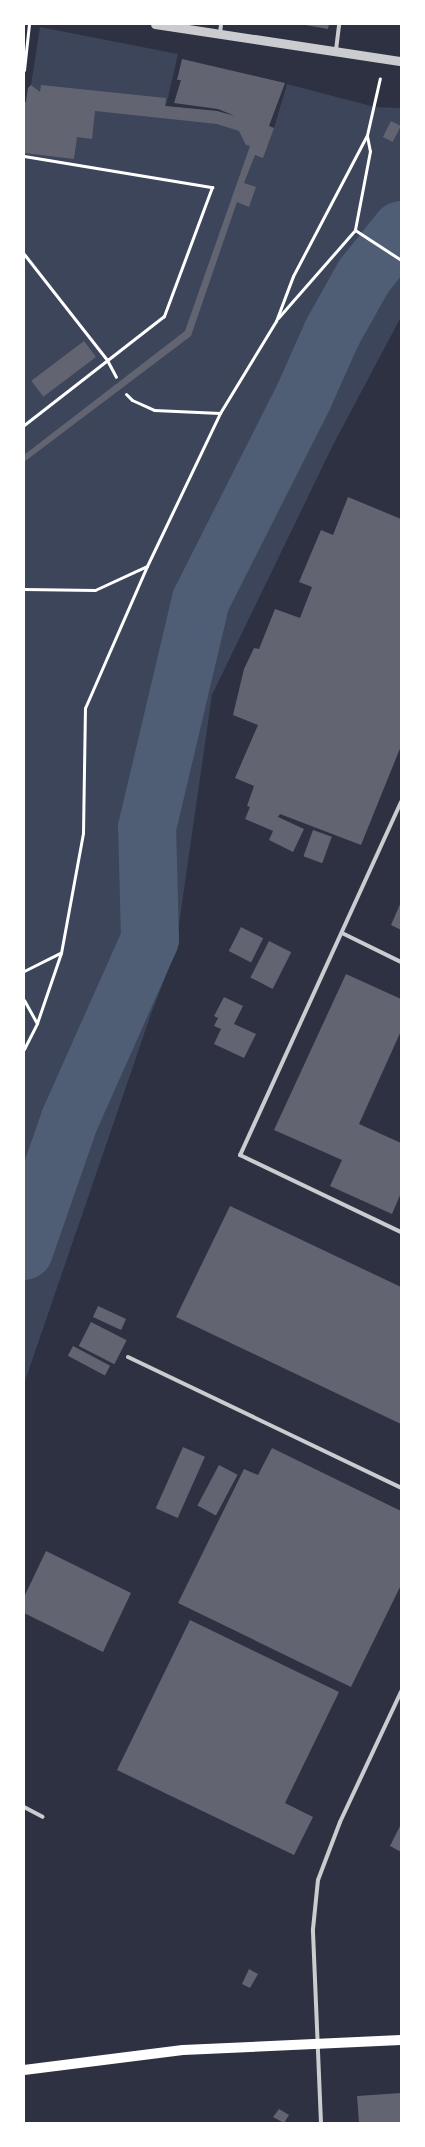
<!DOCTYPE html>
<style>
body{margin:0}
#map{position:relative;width:425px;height:2147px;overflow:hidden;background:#2d3142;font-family:"Fira Sans Condensed",sans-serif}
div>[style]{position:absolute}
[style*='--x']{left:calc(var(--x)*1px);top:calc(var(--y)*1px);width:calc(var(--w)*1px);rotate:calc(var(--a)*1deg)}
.green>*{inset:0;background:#3c4559}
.river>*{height:58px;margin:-29px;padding:0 29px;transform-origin:29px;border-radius:29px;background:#4f5d75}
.building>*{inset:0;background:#626471;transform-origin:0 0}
.path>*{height:3px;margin:-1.5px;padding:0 1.5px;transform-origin:1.5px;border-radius:1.5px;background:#fff}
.service>*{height:4px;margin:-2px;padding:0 2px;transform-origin:2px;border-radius:2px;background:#caccd0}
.tertiary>*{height:9px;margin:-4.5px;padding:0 4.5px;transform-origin:4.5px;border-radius:4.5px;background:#caccd0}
.secondary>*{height:10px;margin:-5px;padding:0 5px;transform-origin:5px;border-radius:5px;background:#fff}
span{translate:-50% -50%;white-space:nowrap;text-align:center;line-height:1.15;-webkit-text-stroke:5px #fff;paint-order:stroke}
.frame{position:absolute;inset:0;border:25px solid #fff;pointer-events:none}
</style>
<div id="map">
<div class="green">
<div style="clip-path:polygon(40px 27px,178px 54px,166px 106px,217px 111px,274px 128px,287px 84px,375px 107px,401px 108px,401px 317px,333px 445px,212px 695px,175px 952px,151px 1014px,24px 1384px,24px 102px,26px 102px,28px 88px,31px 85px)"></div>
</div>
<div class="river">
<div style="--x:24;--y:1251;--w:140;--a:-70.8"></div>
<div style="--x:70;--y:1119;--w:197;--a:-66"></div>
<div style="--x:150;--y:939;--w:111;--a:-91.5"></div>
<div style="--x:147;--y:828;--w:234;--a:-76.7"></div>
<div style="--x:201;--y:600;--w:229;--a:-63.2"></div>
<div style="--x:304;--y:396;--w:69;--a:-66"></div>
<div style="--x:332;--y:333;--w:65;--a:-60.7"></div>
<div style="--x:364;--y:276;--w:59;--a:-51.2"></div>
</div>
<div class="building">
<div style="clip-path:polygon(300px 24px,329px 24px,328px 29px)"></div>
<div style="clip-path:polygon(182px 59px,285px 83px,269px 126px,274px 128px,263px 158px,255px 155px,244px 183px,256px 187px,249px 207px,237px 202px,191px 336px,24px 462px,24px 455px,185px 331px,250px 146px,246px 145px,239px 131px,217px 124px,95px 111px,92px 139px,77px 137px,74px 159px,24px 153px,24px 102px,26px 102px,28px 88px,31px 85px,40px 92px,41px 85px,166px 98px,165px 106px,217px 111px,235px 116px,218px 109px,174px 103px,181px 80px,177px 80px)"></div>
<div style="left:391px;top:121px;width:11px;height:18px;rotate:27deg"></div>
<div style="left:84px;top:341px;width:20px;height:66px;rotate:53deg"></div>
<div style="clip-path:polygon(348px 497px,401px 519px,401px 746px,361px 845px,280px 814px,278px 817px,304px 829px,293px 852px,269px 840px,273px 831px,245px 819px,250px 807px,247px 806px,254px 786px,235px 778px,258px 725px,233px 715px,244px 669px,254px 648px,259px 649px,275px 609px,300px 618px,312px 587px,299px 582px,321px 530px,333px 535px)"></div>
<div style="left:313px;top:830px;width:20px;height:28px;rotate:20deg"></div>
<div style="clip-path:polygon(401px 902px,401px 930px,391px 925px)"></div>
<div style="left:241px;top:927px;width:25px;height:27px;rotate:27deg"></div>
<div style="left:269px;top:941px;width:25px;height:41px;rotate:27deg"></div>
<div style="clip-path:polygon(346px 974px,401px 999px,401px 1031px,359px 1124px,401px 1143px,401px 1193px,392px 1214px,330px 1186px,342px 1160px,274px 1130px)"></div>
<div style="clip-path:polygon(224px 997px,243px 1006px,234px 1024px,256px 1034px,244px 1058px,214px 1044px,221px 1029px,214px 1026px,218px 1018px,214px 1016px)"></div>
<div style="clip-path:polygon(230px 1206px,401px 1287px,401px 1424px,176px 1317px)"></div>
<div style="left:98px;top:1306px;width:31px;height:12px;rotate:25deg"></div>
<div style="left:91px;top:1322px;width:40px;height:27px;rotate:27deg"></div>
<div style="left:73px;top:1346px;width:42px;height:11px;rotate:28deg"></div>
<div style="left:183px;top:1447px;width:24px;height:67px;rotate:24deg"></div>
<div style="clip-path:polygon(272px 1448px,401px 1511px,401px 1585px,351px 1687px,178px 1603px,244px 1469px,258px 1475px)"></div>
<div style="left:219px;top:1465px;width:21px;height:46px;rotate:28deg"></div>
<div style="clip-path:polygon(46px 1551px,131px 1593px,103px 1652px,24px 1613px,24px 1597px)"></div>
<div style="clip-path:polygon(190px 1620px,339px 1692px,285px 1803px,313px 1817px,294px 1855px,117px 1770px)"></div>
<div style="clip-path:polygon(401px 1824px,401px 1852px,390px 1846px)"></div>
<div style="clip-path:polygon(249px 1969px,258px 1974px,250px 1988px,242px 1984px)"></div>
<div style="clip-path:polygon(401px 2093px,401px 2123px,359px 2123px,357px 2096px)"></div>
<div style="clip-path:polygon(279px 2109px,289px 2115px,284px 2123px,273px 2117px)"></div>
</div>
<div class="path">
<div style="--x:24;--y:70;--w:46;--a:-83.8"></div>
<div style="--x:367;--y:136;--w:15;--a:79"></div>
<div style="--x:370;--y:151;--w:80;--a:100.8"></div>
<div style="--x:355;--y:230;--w:55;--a:33.1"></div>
<div style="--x:24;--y:156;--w:191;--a:9.4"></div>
<div style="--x:212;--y:187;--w:138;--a:110.4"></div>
<div style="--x:164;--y:316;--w:177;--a:142.1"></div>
<div style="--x:24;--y:254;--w:135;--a:51.9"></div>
<div style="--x:107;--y:360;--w:19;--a:62"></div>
<div style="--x:278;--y:318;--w:117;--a:-48.8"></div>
<div style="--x:126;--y:394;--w:8;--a:45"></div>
<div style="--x:132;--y:400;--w:24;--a:24"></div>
<div style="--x:154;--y:410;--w:66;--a:2.6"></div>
<div style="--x:24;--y:589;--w:71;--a:0.8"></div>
<div style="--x:95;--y:590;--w:57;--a:-24.8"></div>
<div style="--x:24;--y:971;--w:40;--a:-26.6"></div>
<div style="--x:24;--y:1000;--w:26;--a:61"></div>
<div style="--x:24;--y:1049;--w:29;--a:-63"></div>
<div style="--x:37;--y:1023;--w:74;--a:-71.1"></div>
<div style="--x:61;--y:953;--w:122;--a:-79.6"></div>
<div style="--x:83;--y:833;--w:125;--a:-89.1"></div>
<div style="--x:85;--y:708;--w:155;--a:-66.4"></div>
<div style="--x:147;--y:566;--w:170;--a:-64.5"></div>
<div style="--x:220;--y:413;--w:108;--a:-58.7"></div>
<div style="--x:276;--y:321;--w:48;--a:-69.3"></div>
<div style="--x:293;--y:276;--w:159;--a:-62.3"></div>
<div style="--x:367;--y:135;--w:58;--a:-77.2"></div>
</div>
<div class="service">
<div style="--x:220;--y:34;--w:10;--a:-84"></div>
<div style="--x:336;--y:50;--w:26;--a:-83"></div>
<div style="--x:401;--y:802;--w:388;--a:114.5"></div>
<div style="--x:240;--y:1155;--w:178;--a:25.6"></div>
<div style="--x:342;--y:933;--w:66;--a:26.2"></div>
<div style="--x:128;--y:1357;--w:303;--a:25.6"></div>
<div style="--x:24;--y:1807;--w:21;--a:28"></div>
<div style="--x:321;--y:2123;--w:194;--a:-92.4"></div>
<div style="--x:313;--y:1929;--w:49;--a:-84.2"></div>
<div style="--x:318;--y:1880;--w:62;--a:-69.2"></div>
<div style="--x:340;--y:1822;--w:144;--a:-64.9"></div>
</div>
<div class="tertiary">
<div style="--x:155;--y:24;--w:249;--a:8.6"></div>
</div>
<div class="secondary">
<div style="--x:24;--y:2070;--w:160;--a:-7.2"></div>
<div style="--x:183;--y:2050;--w:218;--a:-2.6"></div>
</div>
<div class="frame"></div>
</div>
